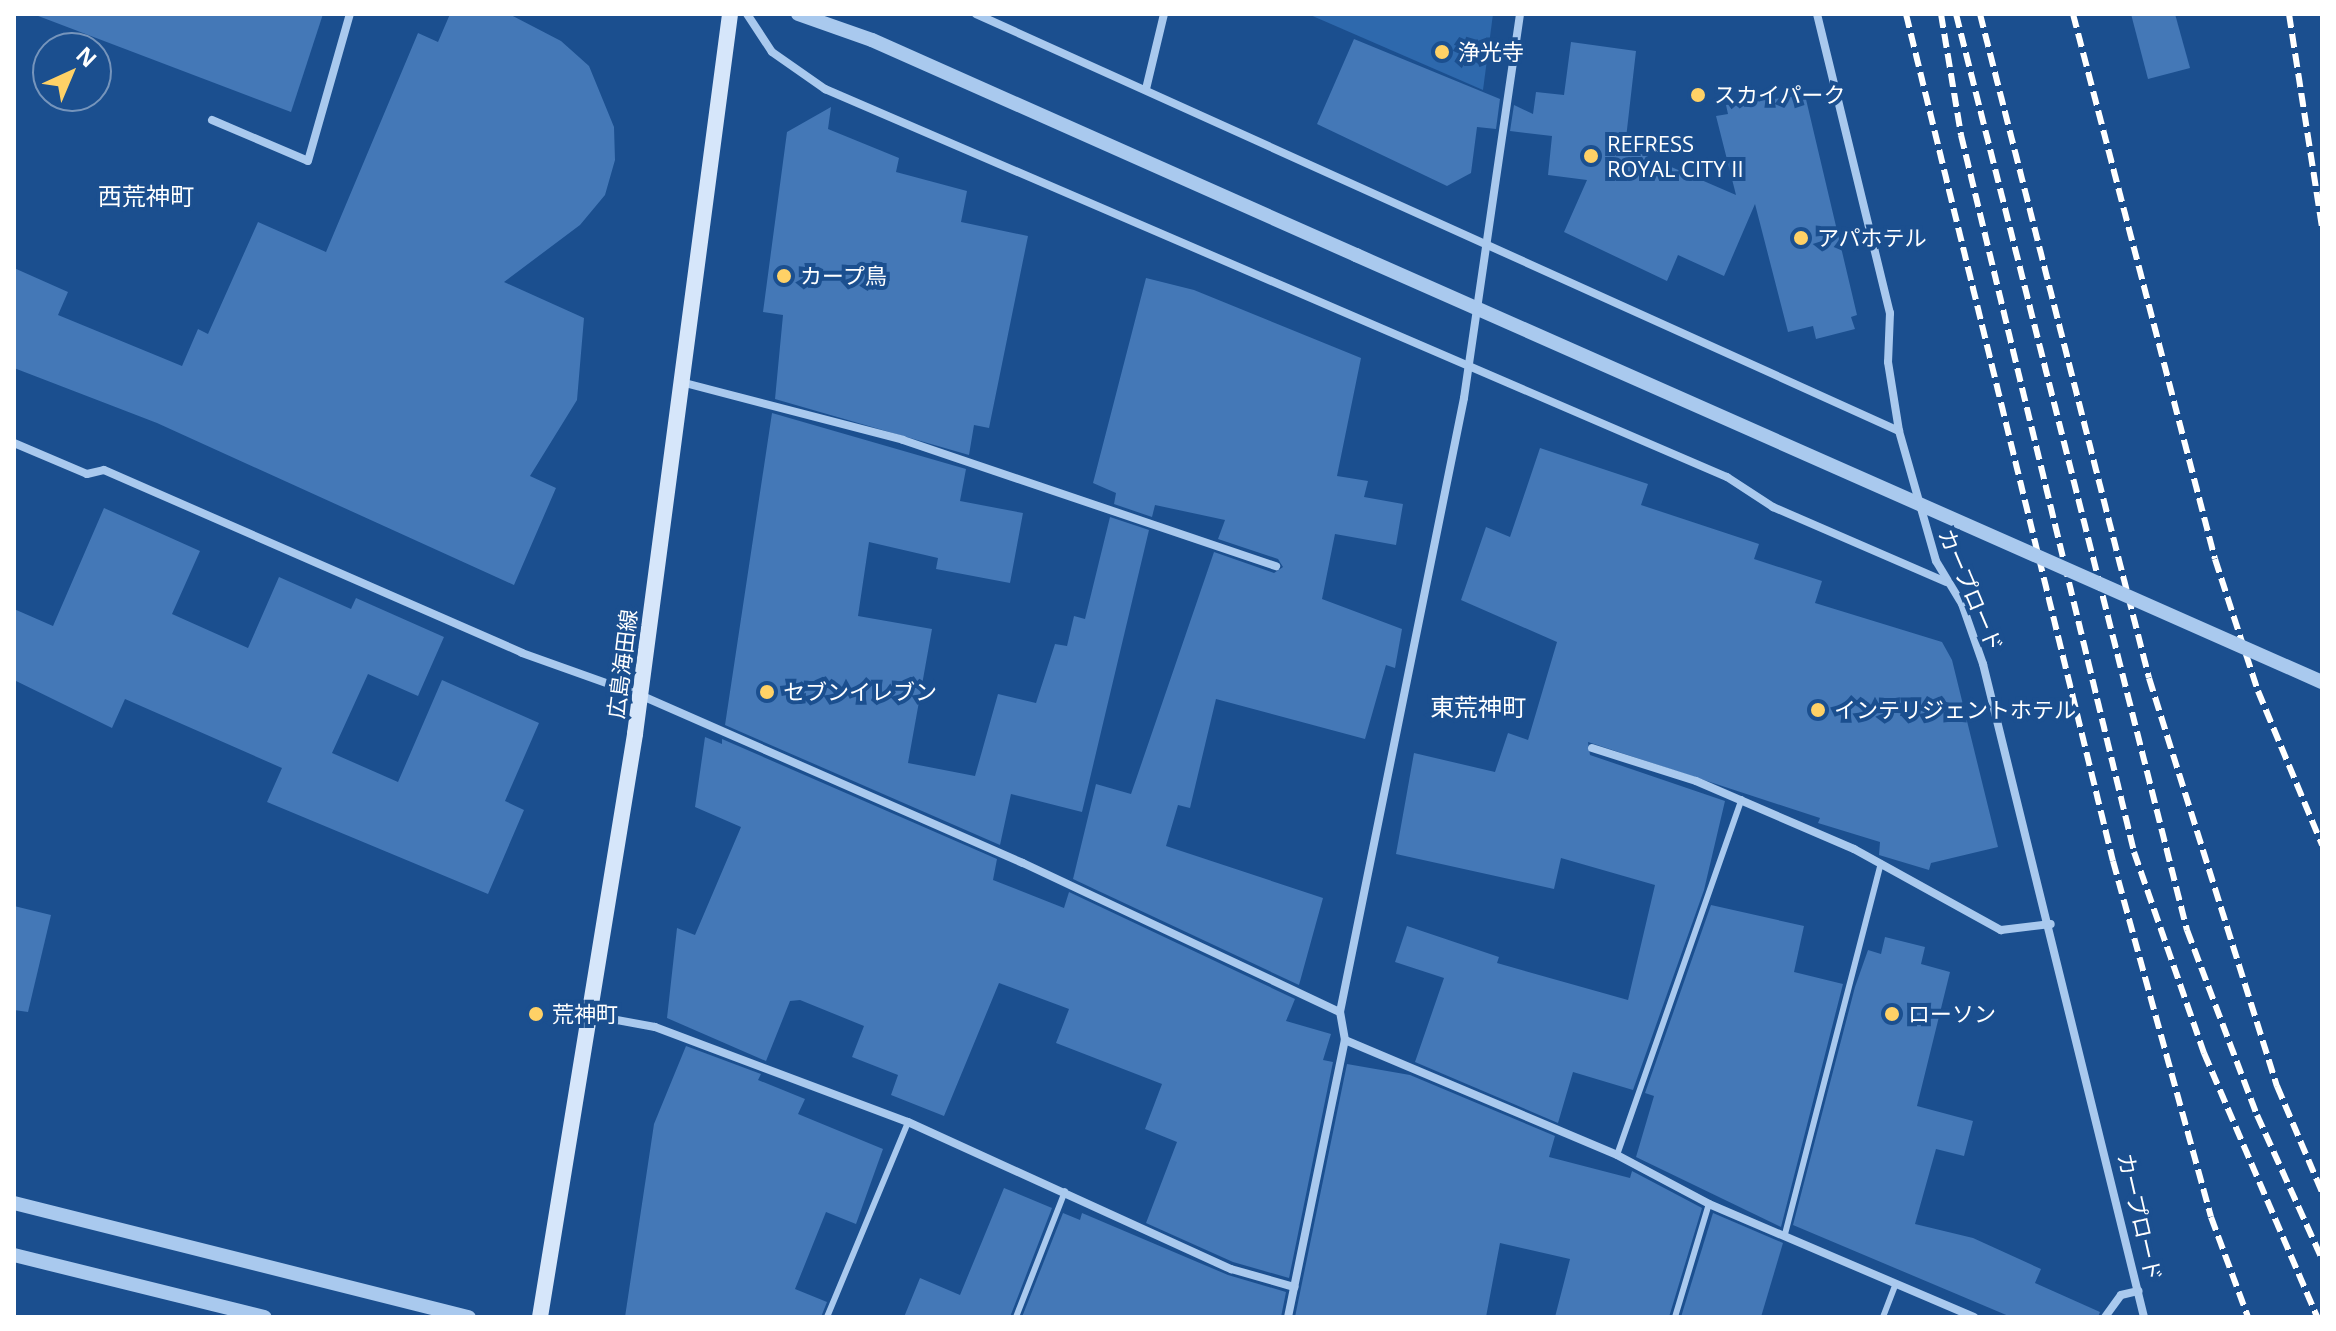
<!DOCTYPE html>
<meta charset="utf-8">
<style>
body{margin:0}
#map{position:relative;width:2336px;height:1331px;overflow:hidden;background:#1b4f8f;font-family:"Open Sans","Noto Sans JP",sans-serif}
div>[style]{position:absolute}
[style*='--x']{left:calc(var(--x)*1px);top:calc(var(--y)*1px);width:calc(var(--w)*1px);rotate:calc(var(--a)*1deg)}
.green>*{inset:0;background:#2e69ad}
.building>*{inset:0;background:#4478b7}
.service>*{height:6px;margin:-3px;padding:0 3px;transform-origin:3px;border-radius:3px;background:#a9c9ee}
.minor>*{height:8px;margin:-4px;padding:0 4px;transform-origin:4px;border-radius:4px;background:#a9c9ee}
.tertiary>*{height:14px;margin:-7px;padding:0 7px;transform-origin:7px;border-radius:7px;background:#a9c9ee}
.secondary>*{height:16px;margin:-8px;padding:0 8px;transform-origin:8px;border-radius:8px;background:#d6e6fa}
.rail>*{height:6px;margin-top:-3px;transform-origin:0;background:repeating-linear-gradient(90deg,#fff 0 14px,transparent 0 20px)}
.tertiary-bridge>*{height:14px;margin:-7px;padding:0 7px;transform-origin:7px;border-radius:7px;background:#a9c9ee}
.dots>*{width:22px;height:22px;translate:-50% -50%;box-sizing:border-box;border:4px solid #1b4f8f;border-radius:50%}
span{translate:-50% -50%;white-space:nowrap;text-align:center;line-height:1.15;-webkit-text-stroke:8px #1b4f8f;paint-order:stroke}
.poi-label{font-size:22px;color:#fff}
.left{translate:0 -50%;text-align:left}
.street-label{font-size:22px;color:#fff}
.neighbourhood-label{font-size:24px;color:#fff}
.frame{position:absolute;inset:0;border:16px solid #fff;pointer-events:none}
.north{position:absolute;left:32px;top:32px;width:80px;height:80px;box-sizing:border-box;background:#1b4f8f;border:2px solid #7695bc;border-radius:50%;rotate:44deg;font-size:22px;font-weight:700;line-height:32px;text-align:center;color:#fff}
.north::after{content:'';display:block;margin:auto;width:28px;height:36px;background:#ffd166;clip-path:polygon(50% 0,100% 100%,50% 72%,0 100%)}
</style>
<div id="map">
<div class="green">
<div style="clip-path:polygon(1308px 14px,1493px 14px,1483px 90px)"></div>
</div>
<div class="building">
<div style="clip-path:polygon(33px 14px,323px 14px,291px 112px)"></div>
<div style="clip-path:polygon(450px 14px,509px 14px,561px 41px,589px 66px,614px 127px,615px 160px,605px 195px,580px 225px,504px 282px,584px 318px,577px 400px,530px 476px,556px 488px,514px 585px,157px 423px,14px 368px,14px 268px,68px 292px,58px 315px,182px 366px,198px 329px,208px 334px,258px 222px,326px 252px,418px 33px,438px 42px)"></div>
<div style="clip-path:polygon(2131px 14px,2175px 14px,2190px 68px,2148px 79px)"></div>
<div style="clip-path:polygon(1354px 39px,1500px 99px,1496px 129px,1477px 127px,1471px 173px,1447px 186px,1317px 124px)"></div>
<div style="clip-path:polygon(1571px 42px,1636px 51px,1625px 147px,1736px 195px,1716px 116px,1728px 114px,1726px 105px,1805px 95px,1857px 315px,1851px 317px,1855px 329px,1816px 339px,1813px 326px,1788px 332px,1755px 204px,1724px 276px,1678px 255px,1667px 281px,1564px 232px,1587px 180px,1548px 175px,1552px 136px,1510px 131px,1514px 105px,1533px 114px,1536px 92px,1564px 95px)"></div>
<div style="clip-path:polygon(831px 107px,828px 129px,899px 158px,896px 172px,967px 191px,961px 222px,1028px 236px,989px 428px,974px 425px,969px 455px,775px 399px,783px 315px,763px 312px,787px 132px)"></div>
<div style="clip-path:polygon(1146px 278px,1194px 290px,1361px 358px,1337px 476px,1368px 481px,1364px 497px,1403px 504px,1396px 545px,1335px 534px,1322px 599px,1402px 629px,1395px 668px,1386px 665px,1365px 739px,1216px 699px,1190px 808px,1178px 805px,1166px 846px,1323px 898px,1299px 985px,1073px 879px,1096px 784px,1131px 794px,1214px 552px,1274px 573px,1283px 567px,1278px 559px,1218px 539px,1225px 520px,1155px 505px,1152px 517px,1114px 504px,1116px 493px,1093px 483px)"></div>
<div style="clip-path:polygon(772px 413px,966px 469px,960px 501px,1023px 513px,1010px 583px,936px 569px,938px 558px,869px 542px,858px 616px,932px 629px,908px 763px,975px 776px,998px 694px,1036px 703px,1055px 644px,1067px 646px,1074px 616px,1085px 619px,1110px 517px,1149px 530px,1082px 812px,1011px 794px,1000px 845px,725px 725px)"></div>
<div style="clip-path:polygon(1540px 448px,1648px 484px,1641px 505px,1759px 544px,1754px 559px,1822px 581px,1815px 603px,1942px 642px,1952px 660px,1998px 847px,1931px 863px,1929px 870px,1879px 855px,1880px 842px,1818px 823px,1820px 818px,1588px 742px,1590px 755px,1725px 801px,1704px 890px,1633px 1090px,1573px 1072px,1558px 1123px,1415px 1062px,1444px 978px,1395px 962px,1407px 926px,1499px 957px,1497px 963px,1628px 1000px,1655px 885px,1561px 858px,1554px 889px,1396px 854px,1414px 753px,1495px 772px,1508px 733px,1528px 740px,1557px 642px,1461px 600px,1486px 527px,1510px 537px)"></div>
<div style="clip-path:polygon(104px 508px,200px 551px,172px 614px,248px 648px,279px 577px,351px 609px,356px 598px,444px 637px,418px 696px,368px 674px,332px 753px,398px 782px,442px 680px,539px 723px,505px 801px,524px 810px,488px 894px,267px 802px,282px 768px,125px 699px,112px 728px,14px 680px,14px 609px,53px 626px)"></div>
<div style="clip-path:polygon(705px 737px,722px 744px,722px 739px,997px 859px,993px 880px,1064px 908px,1069px 892px,1295px 999px,1286px 1021px,1331px 1034px,1323px 1060px,1333px 1062px,1289px 1278px,1233px 1262px,1146px 1223px,1177px 1142px,1145px 1129px,1162px 1084px,1056px 1043px,1069px 1009px,999px 983px,944px 1116px,891px 1095px,898px 1075px,852px 1057px,864px 1026px,800px 1000px,790px 1001px,766px 1061px,667px 1018px,677px 928px,695px 935px,741px 827px,695px 807px)"></div>
<div style="clip-path:polygon(1711px 905px,1804px 926px,1794px 972px,1843px 984px,1781px 1227px,1636px 1157px,1654px 1096px,1645px 1093px)"></div>
<div style="clip-path:polygon(14px 906px,51px 915px,28px 1012px,14px 1010px)"></div>
<div style="clip-path:polygon(1885px 937px,1925px 947px,1921px 964px,1950px 972px,1917px 1106px,1973px 1121px,1964px 1156px,1936px 1149px,1915px 1224px,1973px 1238px,2041px 1269px,2035px 1283px,2100px 1312px,2098px 1317px,2011px 1317px,1793px 1225px,1855px 987px,1868px 950px,1881px 954px)"></div>
<div style="clip-path:polygon(686px 1046px,761px 1074px,758px 1080px,805px 1099px,798px 1114px,883px 1149px,856px 1224px,826px 1212px,795px 1289px,827px 1302px,821px 1317px,625px 1317px,654px 1124px)"></div>
<div style="clip-path:polygon(1347px 1064px,1410px 1075px,1555px 1136px,1549px 1157px,1630px 1178px,1632px 1171px,1702px 1208px,1669px 1317px,1555px 1317px,1570px 1259px,1500px 1243px,1486px 1317px,1295px 1317px)"></div>
<div style="clip-path:polygon(1004px 1188px,1052px 1208px,1010px 1317px,904px 1317px,920px 1278px,960px 1295px)"></div>
<div style="clip-path:polygon(1063px 1213px,1080px 1220px,1082px 1213px,1228px 1275px,1286px 1292px,1281px 1317px,1022px 1317px)"></div>
<div style="clip-path:polygon(1713px 1213px,1783px 1243px,1761px 1317px,1681px 1317px)"></div>
</div>
<div class="service">
<div style="--x:1617;--y:1155;--w:377;--a:-70.7"></div>
<div style="--x:1785;--y:1234;--w:383;--a:-75.5"></div>
<div style="--x:827;--y:1317;--w:211;--a:-67.4"></div>
<div style="--x:1016;--y:1317;--w:135;--a:-68.7"></div>
<div style="--x:1675;--y:1317;--w:118;--a:-73.3"></div>
<div style="--x:1883;--y:1317;--w:36;--a:-69"></div>
</div>
<div class="minor">
<div style="--x:747;--y:14;--w:45;--a:56.7"></div>
<div style="--x:772;--y:52;--w:65;--a:34.9"></div>
<div style="--x:825;--y:89;--w:982;--a:23.28"></div>
<div style="--x:1727;--y:477;--w:55;--a:33.1"></div>
<div style="--x:1773;--y:507;--w:189;--a:23.4"></div>
<div style="--x:976;--y:14;--w:1013;--a:24.31"></div>
<div style="--x:1817;--y:14;--w:308;--a:76.3"></div>
<div style="--x:1890;--y:313;--w:49;--a:92.3"></div>
<div style="--x:1888;--y:362;--w:70;--a:80.9"></div>
<div style="--x:1899;--y:431;--w:135;--a:74.1"></div>
<div style="--x:1936;--y:561;--w:50;--a:58.8"></div>
<div style="--x:1962;--y:604;--w:64;--a:70.7"></div>
<div style="--x:1983;--y:664;--w:673;--a:76.15"></div>
<div style="--x:1146;--y:89;--w:77;--a:-76.5"></div>
<div style="--x:212;--y:120;--w:104;--a:23.1"></div>
<div style="--x:308;--y:161;--w:153;--a:-74.1"></div>
<div style="--x:681;--y:382;--w:229;--a:14.6"></div>
<div style="--x:903;--y:440;--w:394;--a:18.7"></div>
<div style="--x:14;--y:443;--w:79;--a:23"></div>
<div style="--x:87;--y:474;--w:17;--a:-13"></div>
<div style="--x:104;--y:470;--w:456;--a:23.6"></div>
<div style="--x:522;--y:653;--w:125;--a:19.6"></div>
<div style="--x:640;--y:695;--w:418;--a:23.7"></div>
<div style="--x:1023;--y:863;--w:350;--a:25.2"></div>
<div style="--x:1592;--y:748;--w:109;--a:17.6"></div>
<div style="--x:1696;--y:781;--w:172;--a:23.3"></div>
<div style="--x:1854;--y:849;--w:168;--a:28.9"></div>
<div style="--x:2001;--y:930;--w:50;--a:-6.8"></div>
<div style="--x:590;--y:1015;--w:66;--a:10.5"></div>
<div style="--x:655;--y:1027;--w:270;--a:20.6"></div>
<div style="--x:908;--y:1122;--w:355;--a:24.5"></div>
<div style="--x:1231;--y:1269;--w:66;--a:15.9"></div>
<div style="--x:1345;--y:1040;--w:295;--a:22.9"></div>
<div style="--x:1617;--y:1155;--w:104;--a:28"></div>
<div style="--x:1709;--y:1204;--w:288;--a:23.1"></div>
<div style="--x:1288;--y:1317;--w:283;--a:-78.4"></div>
<div style="--x:1345;--y:1040;--w:28;--a:-100"></div>
<div style="--x:1340;--y:1012;--w:626;--a:-78.58"></div>
<div style="--x:1464;--y:398;--w:388;--a:-81.7"></div>
<div style="--x:2105;--y:1317;--w:27;--a:-54"></div>
<div style="--x:2121;--y:1295;--w:18;--a:-13"></div>
</div>
<div class="tertiary">
<div style="--x:798;--y:14;--w:78;--a:19.4"></div>
<div style="--x:872;--y:40;--w:530;--a:23.95"></div>
<div style="--x:14;--y:1203;--w:469;--a:14.1"></div>
<div style="--x:14;--y:1255;--w:258;--a:13.9"></div>
</div>
<div class="secondary">
<div style="--x:540;--y:1317;--w:591;--a:-80.74"></div>
<div style="--x:635;--y:734;--w:726;--a:-82.48"></div>
</div>
<div class="rail">
<div style="--x:1906;--y:14;--w:872;--a:76.27"></div>
<div style="--x:2113;--y:861;--w:369;--a:74.6"></div>
<div style="--x:2211;--y:1217;--w:107;--a:69.7"></div>
<div style="--x:1941;--y:14;--w:123;--a:80.6"></div>
<div style="--x:1961;--y:135;--w:738;--a:76.43"></div>
<div style="--x:2134;--y:852;--w:213;--a:70.8"></div>
<div style="--x:2204;--y:1053;--w:287;--a:66.8"></div>
<div style="--x:1956;--y:14;--w:945;--a:75.85"></div>
<div style="--x:2187;--y:930;--w:198;--a:69.3"></div>
<div style="--x:2257;--y:1115;--w:158;--a:65.7"></div>
<div style="--x:1980;--y:14;--w:685;--a:75.72"></div>
<div style="--x:2149;--y:678;--w:428;--a:72.6"></div>
<div style="--x:2277;--y:1086;--w:115;--a:67"></div>
<div style="--x:2073;--y:14;--w:563;--a:75.4"></div>
<div style="--x:2215;--y:559;--w:139;--a:72"></div>
<div style="--x:2258;--y:691;--w:167;--a:67.4"></div>
<div style="--x:2289;--y:14;--w:215;--a:81.2"></div>
</div>
<div class="tertiary-bridge">
<div style="--x:1356;--y:255;--w:1056;--a:23.85"></div>
</div>
<div class="dots">
<div style="left:1442px;top:52px;background:#ffd166"></div>
<div style="left:1698px;top:95px;background:#ffd166"></div>
<div style="left:1591px;top:156px;background:#ffd166"></div>
<div style="left:1801px;top:238px;background:#ffd166"></div>
<div style="left:784px;top:276px;background:#ffd166"></div>
<div style="left:767px;top:692px;background:#ffd166"></div>
<div style="left:1818px;top:710px;background:#ffd166"></div>
<div style="left:536px;top:1014px;background:#ffd166"></div>
<div style="left:1892px;top:1014px;background:#ffd166"></div>
</div>
<div class="poi-label">
<span class="left" style="left:1458px;top:52px">浄光寺</span>
<span class="left" style="left:1714px;top:95px">スカイパーク</span>
<span class="left" style="left:1607px;top:156px">REFRESS<br>ROYAL CITY II</span>
<span class="left" style="left:1817px;top:238px">アパホテル</span>
<span class="left" style="left:800px;top:276px">カープ鳥</span>
<span class="left" style="left:783px;top:692px">セブンイレブン</span>
<span class="left" style="left:1834px;top:710px">インテリジェントホテル</span>
<span class="left" style="left:552px;top:1014px">荒神町</span>
<span class="left" style="left:1908px;top:1014px">ローソン</span>
</div>
<div class="street-label">
<span style="left:1971px;top:590px;rotate:67deg">カープロード</span>
<span style="left:622px;top:664px;rotate:-83deg">広島海田線</span>
<span style="left:2140px;top:1217px;rotate:77deg">カープロード</span>
</div>
<div class="neighbourhood-label">
<span style="left:146px;top:196px">西荒神町</span>
<span style="left:1478px;top:707px">東荒神町</span>
</div>
<div class="frame"></div>
<div class="north">N</div>
</div>
